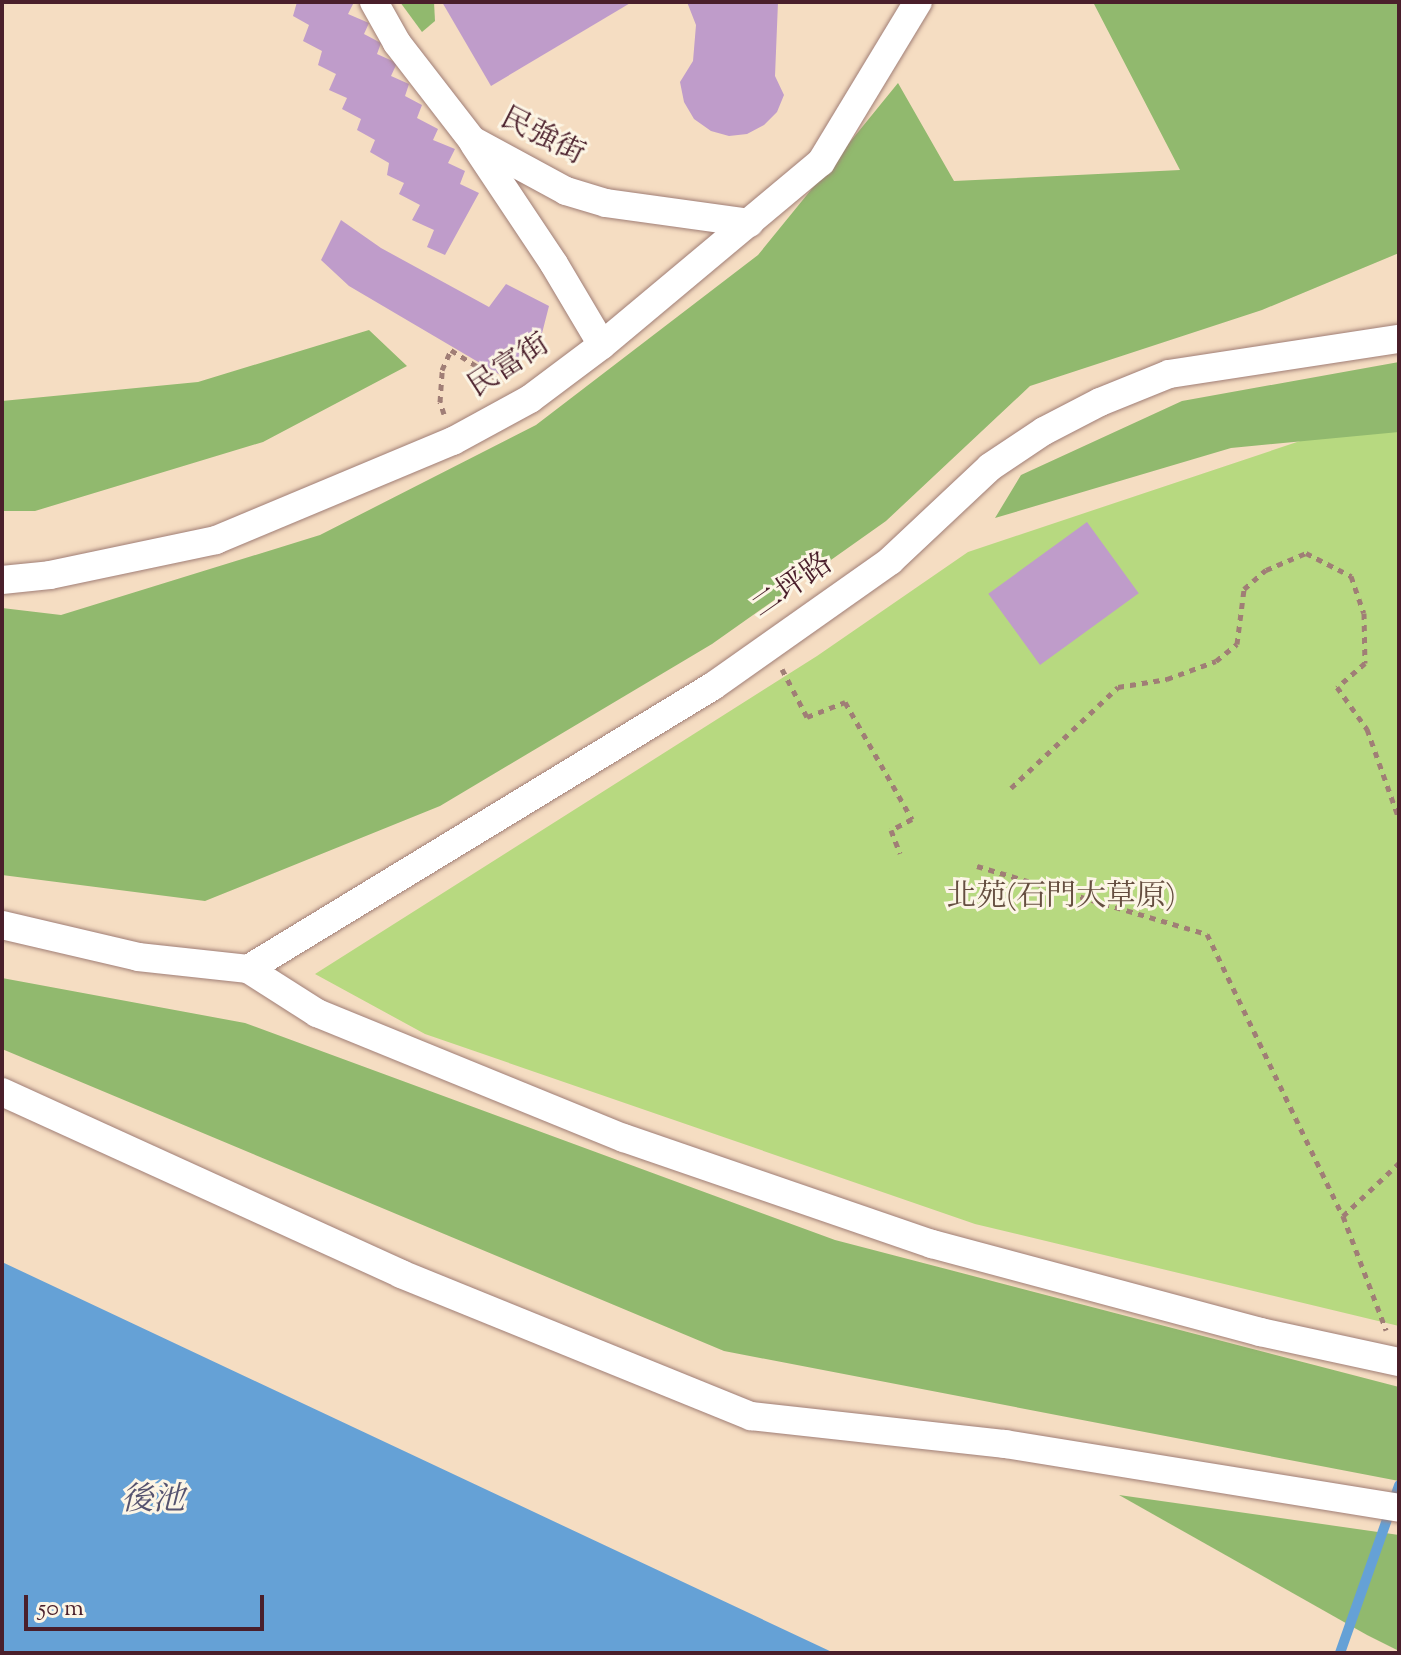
<!DOCTYPE html>
<meta charset="utf-8">
<style>
body{margin:0}
#map{position:relative;width:1401px;height:1655px;overflow:hidden;background:#f5ddc2;font-family:"Sorts Mill Goudy","Noto Serif TC",serif}
div>[style]{position:absolute}
[style*='--x']{left:calc(var(--x)*1px);top:calc(var(--y)*1px);width:calc(var(--w)*1px);rotate:calc(var(--a)*1deg)}
.green>*{inset:0;background:#b7d980}
.forest>*{inset:0;background:#91b96e}
.water>*{inset:0;background:#65a1d6}
.stream>*{height:10px;margin:-5px;padding:0 5px;transform-origin:5px;border-radius:5px;background:#65a1d6}
.building>*{inset:0;background:#bf9cca;transform-origin:0 0}
.path>*{height:5px;margin-top:-2.5px;transform-origin:0;background:repeating-linear-gradient(90deg,#a07e76 0 6px,transparent 0 12px)}
.roads{filter:drop-shadow(0 0 2px #a07e76) drop-shadow(0 0 2px #a07e76)}
.minor>*{height:28px;margin:-14px;padding:0 14px;transform-origin:14px;border-radius:14px;background:#fff}
span{translate:-50% -50%;white-space:nowrap;text-align:center;line-height:1.15;-webkit-text-stroke:6px #fcf5e5;paint-order:stroke}
.street-label{font-size:30px;color:#4a1f2b}
.park-label{font-size:30px;color:#654e40}
.water-label{font-size:32px;color:#55536f;font-style:italic}
.frame{position:absolute;inset:0;border:4px solid #4a1f2b;pointer-events:none}
.scale{position:absolute;left:24px;top:1595px;width:240px;height:36px;box-sizing:border-box;border:4px solid #4a1f2b;border-top:0;padding-left:10px;font-size:24px;line-height:28px;white-space:nowrap;color:#4a1f2b;-webkit-text-stroke:6px #fcf5e5;paint-order:stroke}
</style>
<div id="map">
<div class="green">
<div style="clip-path:polygon(1399px 408px,1399px 1326px,975px 1224px,425px 1034px,315px 974px,817px 656px,968px 552px)"></div>
</div>
<div class="forest">
<div style="clip-path:polygon(400px 2px,434px 2px,435px 21px,422px 32px)"></div>
<div style="clip-path:polygon(1093px 2px,1399px 2px,1399px 253px,1262px 310px,1030px 386px,886px 521px,712px 644px,440px 806px,205px 901px,2px 875px,2px 608px,61px 615px,320px 535px,536px 425px,758px 255px,898px 83px,954px 181px,1180px 170px)"></div>
<div style="clip-path:polygon(369px 330px,407px 366px,263px 442px,35px 511px,2px 511px,2px 401px,198px 382px)"></div>
<div style="clip-path:polygon(1399px 362px,1399px 432px,1231px 448px,995px 518px,1021px 475px,1182px 401px)"></div>
<div style="clip-path:polygon(2px 978px,245px 1023px,835px 1240px,1399px 1387px,1399px 1481px,724px 1351px,2px 1049px)"></div>
<div style="clip-path:polygon(1119px 1495px,1399px 1535px,1399px 1651px,1367px 1635px)"></div>
</div>
<div class="water">
<div style="clip-path:polygon(2px 1262px,104px 1310px,834px 1653px,2px 1653px)"></div>
</div>
<div class="stream">
<div style="--x:1340;--y:1653;--w:178;--a:-70.6"></div>
</div>
<div class="building">
<div style="clip-path:polygon(297px 2px,354px 2px,348px 14px,369px 23px,364px 34px,381px 43px,377px 54px,397px 63px,391px 76px,409px 84px,405px 96px,422px 105px,417px 118px,438px 129px,433px 140px,455px 149px,448px 163px,465px 171px,460px 184px,479px 193px,445px 255px,427px 247px,434px 230px,412px 220px,420px 205px,399px 194px,404px 183px,387px 175px,389px 163px,370px 152px,375px 140px,357px 130px,361px 119px,342px 109px,347px 98px,329px 90px,336px 74px,318px 65px,322px 51px,303px 41px,309px 25px,293px 16px)"></div>
<div style="clip-path:polygon(442px 2px,632px 2px,491px 86px)"></div>
<div style="clip-path:polygon(687px 2px,778px 2px,775px 76px,784px 95px,777px 112px,764px 125px,747px 134px,729px 136px,711px 131px,694px 119px,684px 102px,680px 82px,693px 61px,696px 25px)"></div>
<div style="clip-path:polygon(341px 220px,381px 248px,489px 307px,506px 284px,549px 306px,539px 345px,502px 376px,349px 286px,321px 260px)"></div>
<div style="left:1087px;top:522px;width:88px;height:122px;rotate:54deg"></div>
</div>
<div class="path">
<div style="--x:444;--y:414;--w:13;--a:-108"></div>
<div style="--x:440;--y:402;--w:32;--a:-86"></div>
<div style="--x:442;--y:370;--w:22;--a:-66"></div>
<div style="--x:451;--y:350;--w:60;--a:32.1"></div>
<div style="--x:782;--y:669;--w:54;--a:62.5"></div>
<div style="--x:807;--y:717;--w:41;--a:-21.5"></div>
<div style="--x:845;--y:702;--w:135;--a:60.2"></div>
<div style="--x:912;--y:819;--w:24;--a:152"></div>
<div style="--x:891;--y:830;--w:25;--a:69"></div>
<div style="--x:1011;--y:788;--w:147;--a:-43.3"></div>
<div style="--x:1118;--y:687;--w:50;--a:-9.3"></div>
<div style="--x:1167;--y:679;--w:52;--a:-20.2"></div>
<div style="--x:1216;--y:661;--w:27;--a:-39"></div>
<div style="--x:1237;--y:644;--w:55;--a:-82.7"></div>
<div style="--x:1244;--y:589;--w:29;--a:-41"></div>
<div style="--x:1266;--y:570;--w:43;--a:-23"></div>
<div style="--x:1306;--y:553;--w:51;--a:27.1"></div>
<div style="--x:1351;--y:576;--w:39;--a:71"></div>
<div style="--x:1364;--y:613;--w:50;--a:88.9"></div>
<div style="--x:1365;--y:663;--w:37;--a:139"></div>
<div style="--x:1337;--y:687;--w:52;--a:54.5"></div>
<div style="--x:1367;--y:729;--w:96;--a:70.4"></div>
<div style="--x:977;--y:866;--w:240;--a:16.5"></div>
<div style="--x:1207;--y:934;--w:313;--a:64.3"></div>
<div style="--x:1343;--y:1216;--w:122;--a:69.3"></div>
<div style="--x:1343;--y:1216;--w:77;--a:-43.4"></div>
</div>
<div class="roads">
<div class="minor">
<div style="--x:374;--y:2;--w:47;--a:60.7"></div>
<div style="--x:397;--y:43;--w:123;--a:52.3"></div>
<div style="--x:472;--y:140;--w:107;--a:28.5"></div>
<div style="--x:566;--y:191;--w:42;--a:16.7"></div>
<div style="--x:606;--y:203;--w:145;--a:7.9"></div>
<div style="--x:474;--y:144;--w:144;--a:56.3"></div>
<div style="--x:554;--y:264;--w:94;--a:59.3"></div>
<div style="--x:2;--y:580;--w:48;--a:-5.9"></div>
<div style="--x:50;--y:575;--w:170;--a:-11.9"></div>
<div style="--x:216;--y:540;--w:257;--a:-22.7"></div>
<div style="--x:453;--y:441;--w:88;--a:-28.6"></div>
<div style="--x:530;--y:399;--w:90;--a:-36.9"></div>
<div style="--x:602;--y:345;--w:285;--a:-39.9"></div>
<div style="--x:821;--y:162;--w:187;--a:-58.8"></div>
<div style="--x:2;--y:925;--w:140;--a:13.2"></div>
<div style="--x:138;--y:957;--w:111;--a:6.2"></div>
<div style="--x:248;--y:969;--w:82;--a:32.5"></div>
<div style="--x:317;--y:1013;--w:331;--a:22.2"></div>
<div style="--x:624;--y:1138;--w:326;--a:19"></div>
<div style="--x:932;--y:1244;--w:340;--a:15"></div>
<div style="--x:1260;--y:1332;--w:142;--a:12.2"></div>
<div style="--x:248;--y:969;--w:544;--a:-31.32"></div>
<div style="--x:713;--y:686;--w:217;--a:-35.2"></div>
<div style="--x:890;--y:561;--w:137;--a:-43.2"></div>
<div style="--x:990;--y:467;--w:65;--a:-33.7"></div>
<div style="--x:1044;--y:431;--w:63;--a:-27.4"></div>
<div style="--x:1100;--y:402;--w:74;--a:-22.1"></div>
<div style="--x:1169;--y:374;--w:233;--a:-8.7"></div>
<div style="--x:2;--y:1092;--w:439;--a:24.5"></div>
<div style="--x:401;--y:1274;--w:378;--a:22.1"></div>
<div style="--x:751;--y:1416;--w:256;--a:6.3"></div>
<div style="--x:1005;--y:1444;--w:399;--a:9.2"></div>
</div>
</div>
<div class="street-label">
<span style="left:542px;top:138px;rotate:27deg">民強街</span>
<span style="left:510px;top:367px;rotate:-33deg">民富街</span>
<span style="left:793px;top:587px;rotate:-35deg">二坪路</span>
</div>
<div class="park-label">
<span style="left:1061px;top:898px">北苑(石門大草原)</span>
</div>
<div class="water-label">
<span style="left:153px;top:1501px">後池</span>
</div>
<div class="frame"></div>
<div class="scale">50 m</div>
</div>
